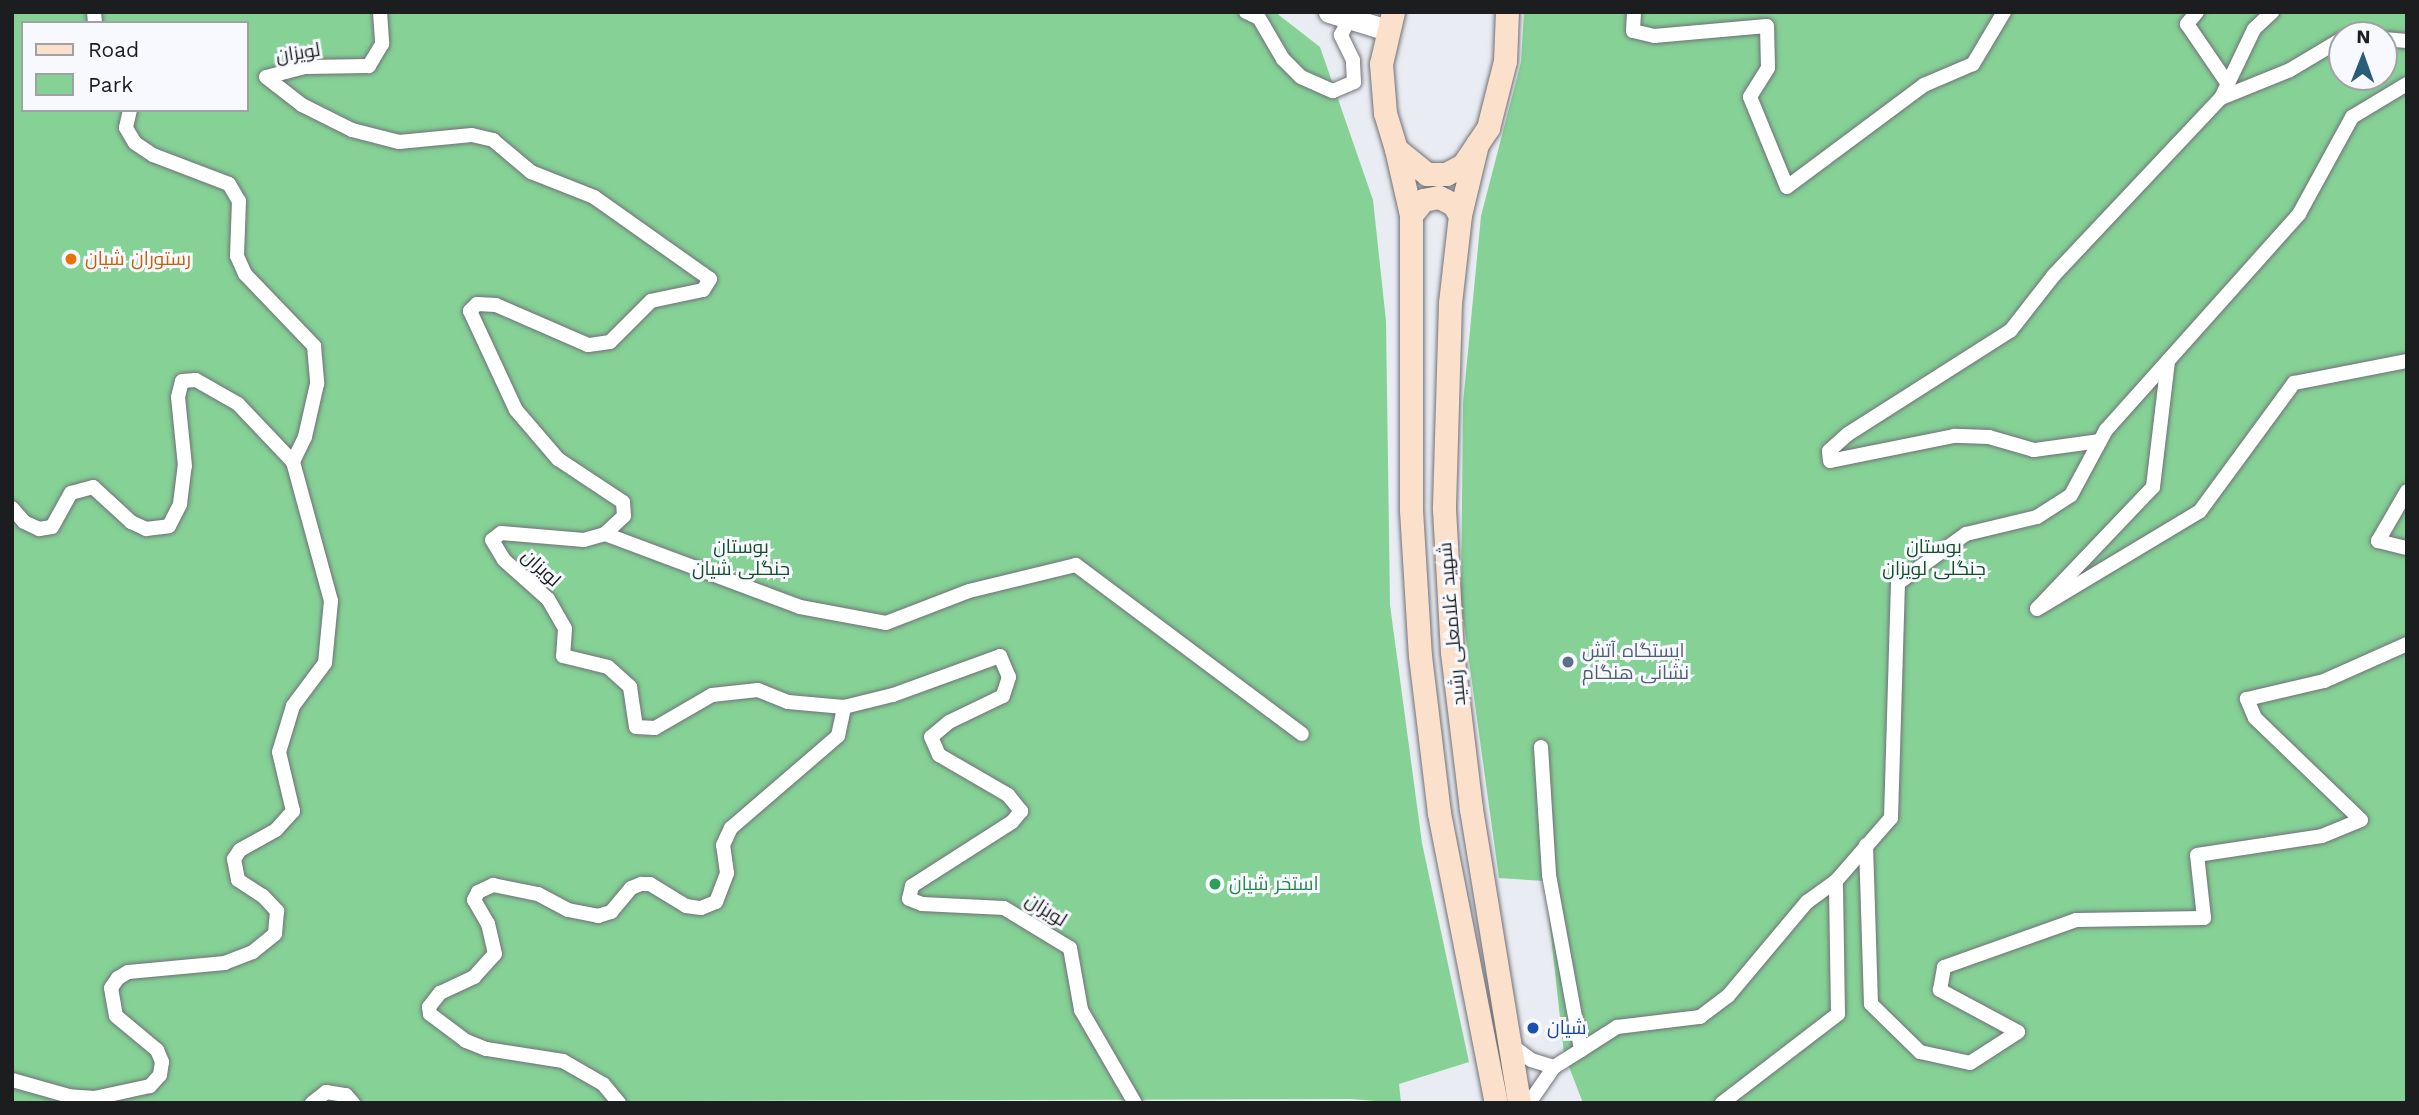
<!DOCTYPE html>
<meta charset="utf-8">
<style>
body{margin:0}
#map{position:relative;width:2419px;height:1115px;overflow:hidden;background:#e9ecf2;font-family:"Work Sans",Cairo,sans-serif}
div>[style]{position:absolute}
[style*='--x']{left:calc(var(--x)*1px);top:calc(var(--y)*1px);width:calc(var(--w)*1px);rotate:calc(var(--a)*1deg)}
.green>*{inset:0;background:#85d196}
.roads{filter:drop-shadow(0 0 2px #6f7177) drop-shadow(0 0 2px #6f7177)}
.street>*{height:14px;margin:-7px;padding:0 7px;transform-origin:7px;border-radius:7px;background:#fff}
.secondary>*{height:21px;margin:-10.5px;padding:0 10.5px;transform-origin:10.5px;border-radius:10.5px;background:#fff}
.primary>*{height:23px;margin:-11.5px;padding:0 11.5px;transform-origin:11.5px;border-radius:11.5px;background:#fbe0cc}
.dots>*{width:19px;height:19px;translate:-50% -50%;box-sizing:border-box;border:4px solid #f7f9fe;border-radius:50%}
span{translate:-50% -50%;white-space:nowrap;text-align:center;line-height:1.15;-webkit-text-stroke:6px #f7f9fe;paint-order:stroke}
.street-label{font-size:19px;color:#1c1d1f}
.food-label{font-size:19px;color:#c56008}
.left{translate:0 -50%;text-align:left}
.park-label{font-size:19px;color:#134f27}
.service-label{font-size:19px;color:#4e5e75}
.leisure-label{font-size:19px;color:#27864d}
.transit-label{font-size:19px;color:#164399}
.frame{position:absolute;inset:0;border:14px solid #1c1d1f;pointer-events:none}
.legend{position:absolute;left:21px;top:21px;width:228px;height:91px;box-sizing:border-box;background:#f7f9fe;border:2px solid #9fa1a5;margin:0;padding:9px 12px;list-style:none;font-size:21px;color:#1c1d1f}
.legend li{display:flex;align-items:center;gap:14px;height:35px}
.legend b{width:35px;border:2px solid #9fa1a5}
.north{position:absolute;left:2328px;top:21px;width:70px;height:70px;box-sizing:border-box;background:#f7f9fe;border:2px solid #9fa1a5;border-radius:50%;rotate:1deg;font-size:19px;font-weight:700;line-height:28px;text-align:center;color:#1c1d1f}
.north::after{content:'';display:block;margin:auto;width:24px;height:32px;background:#2a5d7a;clip-path:polygon(50% 0,100% 100%,50% 72%,0 100%)}
</style>
<div id="map">
<div class="green">
<div style="clip-path:polygon(evenodd,12px 12px,1275px 12px,1320px 47px,1373px 200px,1386px 321px,1390px 605px,1422px 843px,1469px 1062px,1399px 1084px,1401px 1103px,1351px 1099px,12px 1103px,12px 12px,23px 23px,247px 23px,247px 110px,23px 110px,23px 23px)"></div>
<div style="clip-path:polygon(evenodd,1524px 12px,2407px 12px,2407px 1103px,1583px 1103px,1564px 1054px,1545px 881px,1499px 878px,1461px 603px,1463px 403px,1481px 216px,1521px 62px,1524px 12px,2342px 35px,2384px 35px,2384px 77px,2342px 77px,2342px 35px)"></div>
</div>
<div class="roads">
<div class="street">
<div style="--x:94;--y:12;--w:11;--a:85"></div>
<div style="--x:380;--y:12;--w:32;--a:86"></div>
<div style="--x:382;--y:44;--w:26;--a:121"></div>
<div style="--x:369;--y:66;--w:64;--a:179.1"></div>
<div style="--x:305;--y:67;--w:40;--a:165.6"></div>
<div style="--x:266;--y:77;--w:46;--a:37.9"></div>
<div style="--x:302;--y:105;--w:56;--a:26.6"></div>
<div style="--x:352;--y:130;--w:49;--a:14.3"></div>
<div style="--x:399;--y:142;--w:73;--a:-5.5"></div>
<div style="--x:472;--y:135;--w:22;--a:13"></div>
<div style="--x:493;--y:140;--w:50;--a:40.1"></div>
<div style="--x:531;--y:172;--w:68;--a:21.6"></div>
<div style="--x:594;--y:197;--w:142;--a:35.3"></div>
<div style="--x:710;--y:279;--w:13;--a:122"></div>
<div style="--x:703;--y:290;--w:53;--a:168.1"></div>
<div style="--x:651;--y:301;--w:58;--a:135"></div>
<div style="--x:610;--y:342;--w:22;--a:172"></div>
<div style="--x:588;--y:345;--w:100;--a:-156.5"></div>
<div style="--x:496;--y:305;--w:19;--a:-177"></div>
<div style="--x:477;--y:304;--w:10;--a:135"></div>
<div style="--x:470;--y:311;--w:109;--a:65.1"></div>
<div style="--x:516;--y:410;--w:65;--a:49.4"></div>
<div style="--x:558;--y:459;--w:78;--a:33.5"></div>
<div style="--x:623;--y:502;--w:14;--a:86"></div>
<div style="--x:624;--y:516;--w:26;--a:137"></div>
<div style="--x:605;--y:534;--w:22;--a:164"></div>
<div style="--x:584;--y:540;--w:83;--a:-175.2"></div>
<div style="--x:501;--y:533;--w:11;--a:142"></div>
<div style="--x:492;--y:540;--w:23;--a:59"></div>
<div style="--x:504;--y:560;--w:59;--a:41.6"></div>
<div style="--x:548;--y:599;--w:34;--a:60"></div>
<div style="--x:565;--y:629;--w:27;--a:94"></div>
<div style="--x:563;--y:656;--w:46;--a:13.7"></div>
<div style="--x:608;--y:667;--w:30;--a:42"></div>
<div style="--x:630;--y:687;--w:40;--a:81.5"></div>
<div style="--x:636;--y:727;--w:19;--a:3"></div>
<div style="--x:655;--y:728;--w:66;--a:-30.1"></div>
<div style="--x:712;--y:695;--w:46;--a:-6.2"></div>
<div style="--x:758;--y:690;--w:32;--a:22"></div>
<div style="--x:788;--y:702;--w:56;--a:5.1"></div>
<div style="--x:844;--y:707;--w:50;--a:-13.8"></div>
<div style="--x:893;--y:695;--w:114;--a:-20"></div>
<div style="--x:1000;--y:656;--w:23;--a:67"></div>
<div style="--x:1009;--y:677;--w:20;--a:108"></div>
<div style="--x:1003;--y:696;--w:60;--a:154.3"></div>
<div style="--x:949;--y:722;--w:23;--a:140"></div>
<div style="--x:931;--y:737;--w:20;--a:66"></div>
<div style="--x:939;--y:755;--w:80;--a:30.1"></div>
<div style="--x:1008;--y:795;--w:21;--a:51"></div>
<div style="--x:1021;--y:811;--w:14;--a:129"></div>
<div style="--x:1012;--y:822;--w:119;--a:147.4"></div>
<div style="--x:912;--y:886;--w:13;--a:103"></div>
<div style="--x:909;--y:899;--w:14;--a:21"></div>
<div style="--x:922;--y:904;--w:82;--a:2.8"></div>
<div style="--x:1004;--y:908;--w:77;--a:31.2"></div>
<div style="--x:1070;--y:948;--w:63;--a:79.9"></div>
<div style="--x:1081;--y:1010;--w:108;--a:59.9"></div>
<div style="--x:1246;--y:12;--w:14;--a:25"></div>
<div style="--x:1259;--y:18;--w:48;--a:59.7"></div>
<div style="--x:1283;--y:59;--w:25;--a:45"></div>
<div style="--x:1301;--y:77;--w:35;--a:24"></div>
<div style="--x:1333;--y:91;--w:23;--a:-23"></div>
<div style="--x:1354;--y:82;--w:22;--a:-93"></div>
<div style="--x:1353;--y:60;--w:28;--a:-116"></div>
<div style="--x:1341;--y:35;--w:18;--a:-63"></div>
<div style="--x:1634;--y:12;--w:19;--a:93"></div>
<div style="--x:1633;--y:31;--w:22;--a:13"></div>
<div style="--x:1654;--y:36;--w:113;--a:-5.1"></div>
<div style="--x:1767;--y:26;--w:42;--a:88.6"></div>
<div style="--x:1768;--y:68;--w:34;--a:122"></div>
<div style="--x:1750;--y:97;--w:97;--a:67.7"></div>
<div style="--x:1787;--y:187;--w:171;--a:-36.7"></div>
<div style="--x:1924;--y:85;--w:53;--a:-23.2"></div>
<div style="--x:1973;--y:64;--w:61;--a:-59.2"></div>
<div style="--x:2197;--y:12;--w:16;--a:130"></div>
<div style="--x:2187;--y:24;--w:73;--a:55.7"></div>
<div style="--x:2384;--y:39;--w:23;--a:5"></div>
<div style="--x:2221;--y:98;--w:74;--a:-22.1"></div>
<div style="--x:2290;--y:70;--w:61;--a:-30.8"></div>
<div style="--x:130;--y:110;--w:18;--a:103"></div>
<div style="--x:126;--y:128;--w:17;--a:59"></div>
<div style="--x:135;--y:143;--w:22;--a:34"></div>
<div style="--x:153;--y:155;--w:81;--a:20.9"></div>
<div style="--x:229;--y:184;--w:20;--a:60"></div>
<div style="--x:239;--y:201;--w:55;--a:92.1"></div>
<div style="--x:237;--y:256;--w:20;--a:66"></div>
<div style="--x:245;--y:274;--w:100;--a:46.2"></div>
<div style="--x:314;--y:346;--w:38;--a:85"></div>
<div style="--x:317;--y:384;--w:54;--a:102.8"></div>
<div style="--x:305;--y:437;--w:28;--a:116"></div>
<div style="--x:2168;--y:361;--w:127;--a:96.8"></div>
<div style="--x:2153;--y:487;--w:168;--a:133.6"></div>
<div style="--x:2037;--y:609;--w:190;--a:-31"></div>
<div style="--x:2200;--y:511;--w:159;--a:-53.7"></div>
<div style="--x:2294;--y:383;--w:115;--a:-11"></div>
<div style="--x:2100;--y:441;--w:67;--a:172.2"></div>
<div style="--x:2034;--y:450;--w:47;--a:-163.9"></div>
<div style="--x:1989;--y:437;--w:35;--a:-178"></div>
<div style="--x:1954;--y:436;--w:126;--a:168.6"></div>
<div style="--x:1830;--y:461;--w:10;--a:-96"></div>
<div style="--x:1829;--y:451;--w:25;--a:-42"></div>
<div style="--x:1848;--y:434;--w:193;--a:-32.5"></div>
<div style="--x:2011;--y:330;--w:70;--a:-52"></div>
<div style="--x:2054;--y:275;--w:243;--a:-46.7"></div>
<div style="--x:2221;--y:98;--w:76;--a:-64.4"></div>
<div style="--x:2254;--y:29;--w:25;--a:-43"></div>
<div style="--x:2407;--y:491;--w:58;--a:120.1"></div>
<div style="--x:2378;--y:541;--w:30;--a:14"></div>
<div style="--x:12;--y:508;--w:18;--a:49"></div>
<div style="--x:24;--y:522;--w:17;--a:25"></div>
<div style="--x:39;--y:529;--w:13;--a:-9"></div>
<div style="--x:52;--y:527;--w:39;--a:-61"></div>
<div style="--x:71;--y:493;--w:23;--a:-15"></div>
<div style="--x:93;--y:487;--w:52;--a:42.6"></div>
<div style="--x:131;--y:522;--w:17;--a:25"></div>
<div style="--x:146;--y:529;--w:23;--a:-7"></div>
<div style="--x:169;--y:526;--w:25;--a:-63"></div>
<div style="--x:180;--y:504;--w:38;--a:-83"></div>
<div style="--x:185;--y:466;--w:69;--a:-95.8"></div>
<div style="--x:178;--y:397;--w:16;--a:-76"></div>
<div style="--x:182;--y:381;--w:14;--a:-4"></div>
<div style="--x:196;--y:380;--w:48;--a:29.7"></div>
<div style="--x:238;--y:404;--w:80;--a:46.5"></div>
<div style="--x:293;--y:462;--w:144;--a:74.7"></div>
<div style="--x:331;--y:601;--w:62;--a:95.5"></div>
<div style="--x:325;--y:663;--w:54;--a:126.7"></div>
<div style="--x:293;--y:706;--w:48;--a:106.9"></div>
<div style="--x:279;--y:752;--w:61;--a:76.7"></div>
<div style="--x:293;--y:811;--w:25;--a:132"></div>
<div style="--x:276;--y:830;--w:41;--a:150.9"></div>
<div style="--x:240;--y:850;--w:11;--a:124"></div>
<div style="--x:234;--y:859;--w:21;--a:79"></div>
<div style="--x:238;--y:880;--w:30;--a:33"></div>
<div style="--x:263;--y:896;--w:21;--a:47"></div>
<div style="--x:277;--y:911;--w:23;--a:95"></div>
<div style="--x:275;--y:934;--w:28;--a:141"></div>
<div style="--x:253;--y:952;--w:30;--a:159"></div>
<div style="--x:225;--y:963;--w:97;--a:174.7"></div>
<div style="--x:128;--y:972;--w:12;--a:149"></div>
<div style="--x:118;--y:978;--w:12;--a:125"></div>
<div style="--x:111;--y:988;--w:28;--a:80"></div>
<div style="--x:116;--y:1016;--w:53;--a:39.7"></div>
<div style="--x:157;--y:1050;--w:13;--a:67"></div>
<div style="--x:162;--y:1062;--w:13;--a:99"></div>
<div style="--x:160;--y:1075;--w:15;--a:132"></div>
<div style="--x:150;--y:1086;--w:56;--a:167.7"></div>
<div style="--x:95;--y:1098;--w:26;--a:-176"></div>
<div style="--x:69;--y:1096;--w:59;--a:-164.3"></div>
<div style="--x:605;--y:534;--w:208;--a:20.5"></div>
<div style="--x:800;--y:607;--w:87;--a:10.5"></div>
<div style="--x:886;--y:623;--w:89;--a:-21.1"></div>
<div style="--x:969;--y:591;--w:110;--a:-13.7"></div>
<div style="--x:1076;--y:565;--w:282;--a:36.8"></div>
<div style="--x:1541;--y:747;--w:128;--a:86.4"></div>
<div style="--x:1549;--y:875;--w:178;--a:79.6"></div>
<div style="--x:1581;--y:1050;--w:43;--a:-32.6"></div>
<div style="--x:1617;--y:1027;--w:84;--a:-6.9"></div>
<div style="--x:1700;--y:1017;--w:35;--a:-37"></div>
<div style="--x:1728;--y:996;--w:123;--a:-50"></div>
<div style="--x:1807;--y:902;--w:36;--a:-36"></div>
<div style="--x:1866;--y:845;--w:159;--a:88.2"></div>
<div style="--x:1871;--y:1004;--w:69;--a:44.4"></div>
<div style="--x:1920;--y:1052;--w:51;--a:12.4"></div>
<div style="--x:1970;--y:1063;--w:57;--a:-32.9"></div>
<div style="--x:2018;--y:1032;--w:89;--a:-151.7"></div>
<div style="--x:1940;--y:990;--w:23;--a:-80"></div>
<div style="--x:1944;--y:967;--w:140;--a:-19.6"></div>
<div style="--x:2076;--y:920;--w:128;--a:-0.9"></div>
<div style="--x:2204;--y:918;--w:63;--a:-96.3"></div>
<div style="--x:2197;--y:855;--w:126;--a:-8.6"></div>
<div style="--x:2322;--y:836;--w:42;--a:-22.3"></div>
<div style="--x:2361;--y:820;--w:147;--a:-136.1"></div>
<div style="--x:2255;--y:718;--w:21;--a:-113"></div>
<div style="--x:2247;--y:699;--w:79;--a:-13.2"></div>
<div style="--x:2324;--y:681;--w:91;--a:-24"></div>
<div style="--x:1510;--y:1044;--w:26;--a:37"></div>
<div style="--x:1531;--y:1060;--w:24;--a:17"></div>
<div style="--x:312;--y:1103;--w:18;--a:-38"></div>
<div style="--x:326;--y:1092;--w:20;--a:9"></div>
<div style="--x:346;--y:1095;--w:11;--a:49"></div>
<div style="--x:619;--y:1103;--w:25;--a:-130"></div>
<div style="--x:603;--y:1084;--w:46;--a:-150.1"></div>
<div style="--x:563;--y:1061;--w:78;--a:-171.1"></div>
<div style="--x:486;--y:1049;--w:22;--a:-158"></div>
<div style="--x:466;--y:1041;--w:45;--a:-143.1"></div>
<div style="--x:430;--y:1014;--w:7;--a:-98"></div>
<div style="--x:429;--y:1007;--w:18;--a:-52"></div>
<div style="--x:440;--y:993;--w:38;--a:-25"></div>
<div style="--x:474;--y:977;--w:31;--a:-48"></div>
<div style="--x:495;--y:954;--w:31;--a:-103"></div>
<div style="--x:488;--y:924;--w:28;--a:-120"></div>
<div style="--x:474;--y:900;--w:9;--a:-63"></div>
<div style="--x:478;--y:892;--w:17;--a:-25"></div>
<div style="--x:493;--y:885;--w:46;--a:11.3"></div>
<div style="--x:538;--y:894;--w:34;--a:28"></div>
<div style="--x:568;--y:910;--w:31;--a:11"></div>
<div style="--x:598;--y:916;--w:14;--a:-17"></div>
<div style="--x:611;--y:912;--w:31;--a:-50"></div>
<div style="--x:631;--y:888;--w:11;--a:-22"></div>
<div style="--x:641;--y:884;--w:9;--a:0"></div>
<div style="--x:650;--y:884;--w:42;--a:31.4"></div>
<div style="--x:686;--y:906;--w:15;--a:8"></div>
<div style="--x:701;--y:908;--w:16;--a:-22"></div>
<div style="--x:716;--y:902;--w:31;--a:-69"></div>
<div style="--x:727;--y:873;--w:28;--a:-98"></div>
<div style="--x:723;--y:845;--w:19;--a:-65"></div>
<div style="--x:731;--y:828;--w:141;--a:-40.7"></div>
<div style="--x:838;--y:736;--w:30;--a:-78"></div>
<div style="--x:1529;--y:1103;--w:44;--a:-55.2"></div>
<div style="--x:1554;--y:1067;--w:32;--a:-32"></div>
<div style="--x:1722;--y:1103;--w:146;--a:-37.5"></div>
<div style="--x:1838;--y:1014;--w:133;--a:-90.9"></div>
<div style="--x:1836;--y:881;--w:84;--a:-48.9"></div>
<div style="--x:1891;--y:818;--w:235;--a:-88.3"></div>
<div style="--x:1898;--y:583;--w:84;--a:-35.8"></div>
<div style="--x:1966;--y:534;--w:73;--a:-13.5"></div>
<div style="--x:2037;--y:517;--w:40;--a:-32.9"></div>
<div style="--x:2071;--y:495;--w:74;--a:-61.7"></div>
<div style="--x:2106;--y:430;--w:290;--a:-48.2"></div>
<div style="--x:2299;--y:214;--w:111;--a:-61.3"></div>
<div style="--x:2352;--y:117;--w:64;--a:-31"></div>
</div>
<div class="secondary">
<div style="--x:1329;--y:12;--w:61;--a:17.2"></div>
</div>
<div class="primary">
<div style="--x:1393;--y:12;--w:53;--a:103"></div>
<div style="--x:1381;--y:64;--w:49;--a:85.3"></div>
<div style="--x:1385;--y:113;--w:38;--a:73"></div>
<div style="--x:1396;--y:149;--w:40;--a:39"></div>
<div style="--x:1427;--y:174;--w:19;--a:0"></div>
<div style="--x:1446;--y:174;--w:19;--a:-28"></div>
<div style="--x:1463;--y:165;--w:45;--a:-56"></div>
<div style="--x:1488;--y:128;--w:69;--a:-75.8"></div>
<div style="--x:1505;--y:61;--w:49;--a:-87.7"></div>
<div style="--x:1477;--y:144;--w:73;--a:103.5"></div>
<div style="--x:1460;--y:215;--w:89;--a:96.5"></div>
<div style="--x:1450;--y:303;--w:206;--a:91.7"></div>
<div style="--x:1444;--y:509;--w:143;--a:86.8"></div>
<div style="--x:1452;--y:652;--w:158;--a:83.1"></div>
<div style="--x:1471;--y:809;--w:298;--a:80.7"></div>
<div style="--x:1396;--y:149;--w:68;--a:77.2"></div>
<div style="--x:1411;--y:215;--w:295;--a:90"></div>
<div style="--x:1411;--y:510;--w:146;--a:86.5"></div>
<div style="--x:1420;--y:656;--w:158;--a:83.1"></div>
<div style="--x:1439;--y:813;--w:296;--a:78.9"></div>
<div style="--x:1411;--y:215;--w:19;--a:-51"></div>
<div style="--x:1423;--y:200;--w:16;--a:-11"></div>
<div style="--x:1439;--y:197;--w:16;--a:27"></div>
<div style="--x:1453;--y:204;--w:13;--a:58"></div>
</div>
</div>
<div class="dots">
<div style="left:71px;top:259px;background:#e8710a"></div>
<div style="left:1568px;top:662px;background:#5c6f8a"></div>
<div style="left:1215px;top:884px;background:#2e9e5b"></div>
<div style="left:1533px;top:1028px;background:#1a4fb4"></div>
</div>
<div class="street-label">
<span style="left:298px;top:53px;rotate:-9deg">لویزان</span>
<span style="left:541px;top:568px;rotate:43deg">لویزان</span>
<span style="left:1452px;top:624px;rotate:-95deg">شهید غلامعلی رشید</span>
<span style="left:1046px;top:910px;rotate:32deg">لویزان</span>
</div>
<div class="food-label">
<span class="left" style="left:85px;top:259px">رستوران شیان</span>
</div>
<div class="park-label">
<span style="left:741px;top:558px">بوستان<br>جنگلی شیان</span>
<span style="left:1934px;top:558px">بوستان<br>جنگلی لویزان</span>
</div>
<div class="service-label">
<span class="left" style="left:1582px;top:662px">ایستگاه آتش<br>نشانی هنگام</span>
</div>
<div class="leisure-label">
<span class="left" style="left:1229px;top:884px">استخر شیان</span>
</div>
<div class="transit-label">
<span class="left" style="left:1547px;top:1028px">شیان</span>
</div>
<div class="frame"></div>
<ul class="legend">
<li><b style="height:9px;background:#fbe0cc"></b>Road</li>
<li><b style="height:19px;background:#85d196"></b>Park</li>
</ul>
<div class="north">N</div>
</div>
